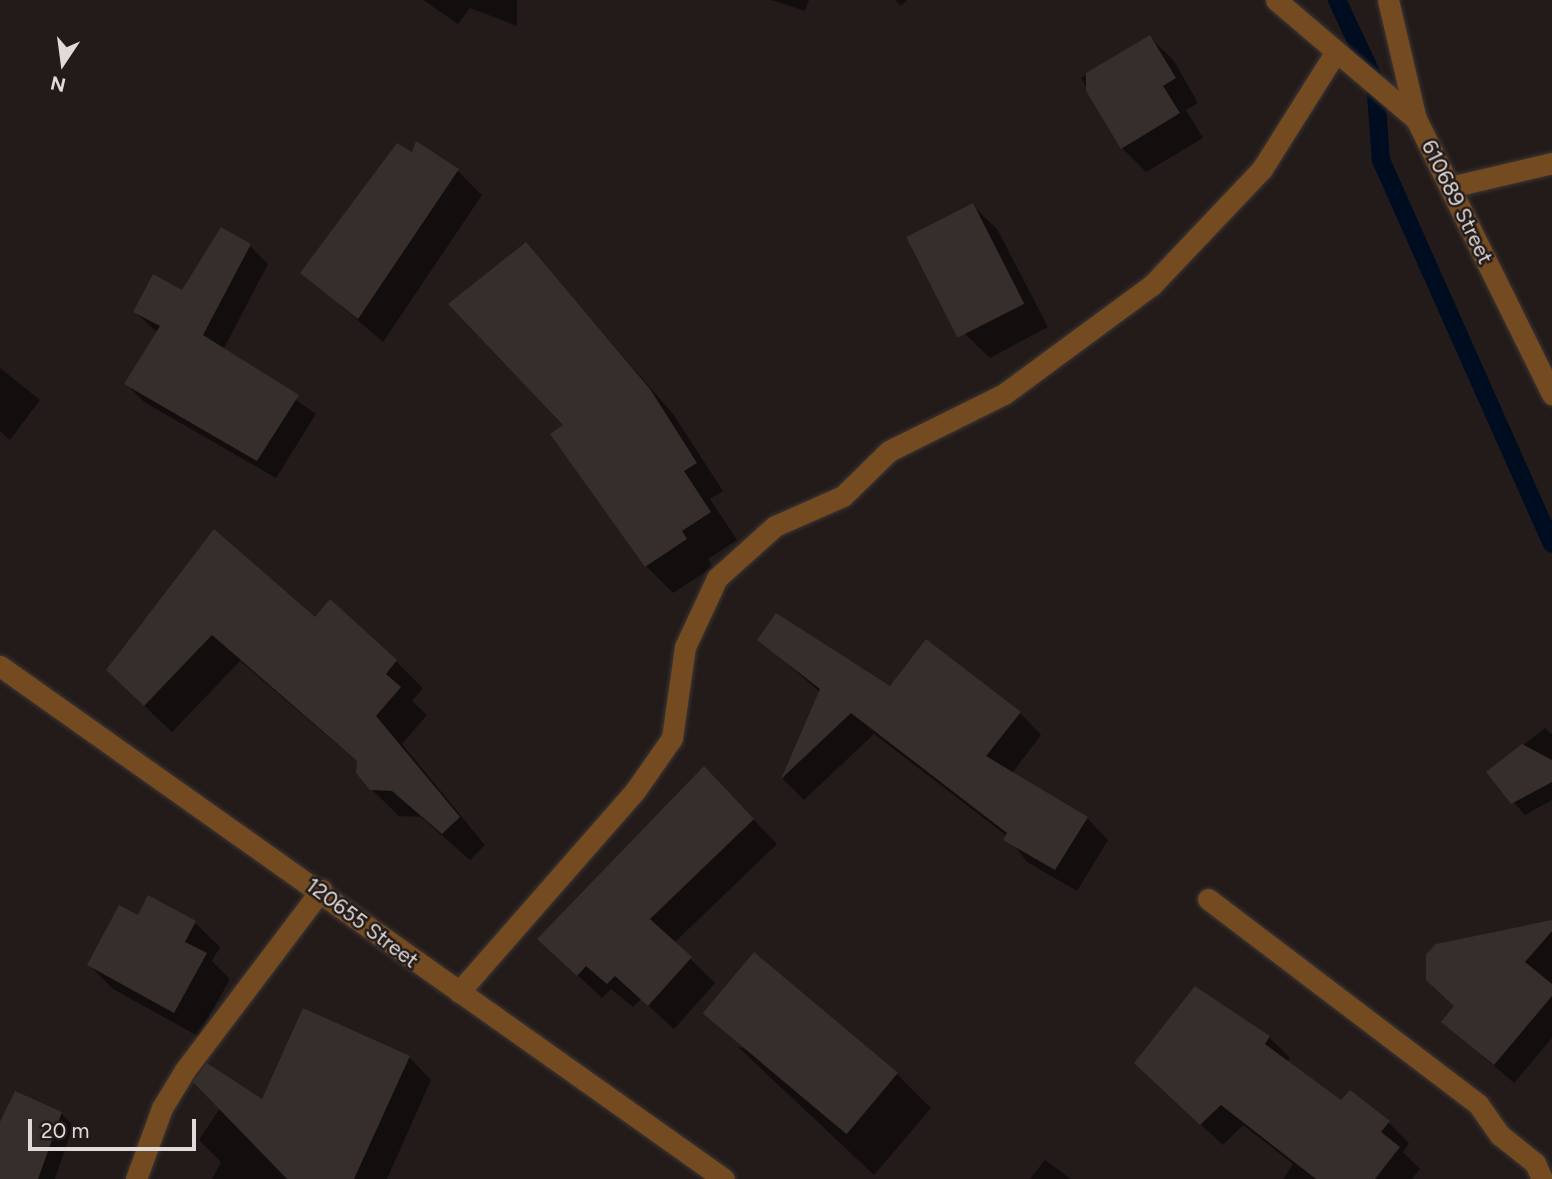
<!DOCTYPE html>
<style>
body{margin:0}
#map{position:relative;width:1552px;height:1179px;overflow:hidden;background:#221b19;font-family:Figtree,sans-serif}
div>[style]{position:absolute}
[style*='--x']{left:calc(var(--x)*1px);top:calc(var(--y)*1px);width:calc(var(--w)*1px);rotate:calc(var(--a)*1deg)}
.shadow>*{inset:0;background:#0007}
.stream>*{height:18px;margin:-9px;padding:0 9px;transform-origin:9px;border-radius:9px;background:#000c1f}
.building>*{inset:0;background:#352e2b;transform-origin:0 0}
.roads{filter:drop-shadow(0 0 2px #3d3634) drop-shadow(0 0 2px #3d3634)}
.street>*{height:21px;margin:-10.5px;padding:0 10.5px;transform-origin:10.5px;border-radius:10.5px;background:#744a20}
span{translate:-50% -50%;white-space:nowrap;text-align:center;line-height:1.15;-webkit-text-stroke:5px #221b19;paint-order:stroke}
.street-label{font-size:21px;color:#e0dbd9}
.north{position:absolute;left:28px;top:28px;width:70px;height:70px;-webkit-text-stroke:5px #221b19;paint-order:stroke;rotate:193deg;font-size:19px;font-weight:700;line-height:28px;text-align:center;color:#e0dbd9}
.north::after{content:'';display:block;margin:auto;width:24px;height:32px;background:#e0dbd9;clip-path:polygon(50% 0,100% 100%,50% 72%,0 100%)}
.scale{position:absolute;left:28px;top:1119px;width:168px;height:32px;box-sizing:border-box;border:4px solid #e0dbd9;border-top:0;padding-left:9px;font-size:21px;line-height:24px;white-space:nowrap;color:#e0dbd9;-webkit-text-stroke:5px #221b19;paint-order:stroke}
</style>
<div id="map">
<div class="shadow">
<div style="clip-path:polygon(423px 0,517px 0,517px 26px,470px 8px,458px 24px)"></div>
<div style="clip-path:polygon(771px 0,809px 0,805px 11px)"></div>
<div style="clip-path:polygon(895px 0,907px 0,901px 6px)"></div>
<div style="clip-path:polygon(1150px 37px,1174px 61px,1198px 103px,1186px 110px,1203px 138px,1146px 172px,1122px 148px,1081px 78px)"></div>
<div style="clip-path:polygon(458px 171px,482px 195px,383px 342px,302px 272px)"></div>
<div style="clip-path:polygon(972px 205px,997px 229px,1048px 327px,990px 358px,965px 334px)"></div>
<div style="clip-path:polygon(526px 244px,673px 414px,723px 491px,710px 499px,737px 540px,708px 559px,713px 567px,673px 593px,646px 566px)"></div>
<div style="clip-path:polygon(250px 246px,268px 264px,223px 350px,316px 414px,276px 478px,144px 402px,126px 384px,158px 333px,135px 312px,183px 292px)"></div>
<div style="clip-path:polygon(0 368px,40px 400px,10px 440px,0 431px)"></div>
<div style="clip-path:polygon(215px 531px,315px 620px,396px 661px,423px 688px,412px 701px,427px 715px,402px 744px,485px 845px,470px 860px,421px 817px,399px 816px,371px 789px,359px 763px,240px 661px,172px 732px,135px 697px)"></div>
<div style="clip-path:polygon(759px 640px,890px 689px,1020px 713px,1041px 735px,1012px 773px,1087px 818px,1108px 840px,1077px 891px,1027px 862px,1007px 836px,874px 734px,804px 800px,783px 779px,820px 692px)"></div>
<div style="clip-path:polygon(1545px 728px,1552px 735px,1552px 800px,1525px 815px,1488px 773px)"></div>
<div style="clip-path:polygon(728px 793px,777px 844px,674px 943px,715px 983px,674px 1029px,641px 999px,633px 1007px,611px 989px,602px 998px,539px 939px)"></div>
<div style="clip-path:polygon(149px 897px,195px 923px,220px 947px,212px 961px,230px 979px,198px 1036px,113px 989px,89px 965px,138px 918px)"></div>
<div style="clip-path:polygon(1552px 922px,1552px 1038px,1514px 1083px,1443px 1022px)"></div>
<div style="clip-path:polygon(1195px 988px,1269px 1037px,1290px 1058px,1287px 1063px,1341px 1103px,1388px 1122px,1409px 1143px,1403px 1152px,1420px 1169px,1412px 1179px,1283px 1179px,1293px 1164px,1243px 1125px,1223px 1145px,1157px 1084px)"></div>
<div style="clip-path:polygon(738px 1047px,897px 1074px,931px 1108px,874px 1175px)"></div>
<div style="clip-path:polygon(409px 1057px,431px 1080px,387px 1179px,212px 1179px,221px 1162px,199px 1140px,236px 1084px,263px 1102px)"></div>
<div style="clip-path:polygon(61px 1113px,73px 1126px,55px 1179px,0 1179px,0 1126px)"></div>
<div style="clip-path:polygon(1045px 1160px,1071px 1179px,1030px 1179px)"></div>
</div>
<div class="stream">
<div style="--x:1337;--y:0;--w:89;--a:64.9"></div>
<div style="--x:1375;--y:81;--w:79;--a:85.7"></div>
<div style="--x:1381;--y:160;--w:420;--a:66"></div>
</div>
<div class="building">
<div style="clip-path:polygon(1150px 35px,1176px 78px,1163px 86px,1180px 113px,1121px 149px,1086px 91px,1086px 73px)"></div>
<div style="clip-path:polygon(416px 141px,459px 169px,358px 319px,300px 273px,397px 143px,412px 152px)"></div>
<div style="left:973px;top:203px;width:113px;height:75px;rotate:63deg"></div>
<div style="clip-path:polygon(221px 227px,251px 244px,203px 335px,299px 395px,257px 461px,124px 384px,160px 326px,133px 312px,153px 274px,182px 290px)"></div>
<div style="clip-path:polygon(526px 242px,650px 389px,697px 463px,684px 471px,711px 512px,682px 531px,687px 539px,645px 567px,550px 434px,563px 425px,448px 304px)"></div>
<div style="clip-path:polygon(214px 529px,315px 617px,330px 599px,397px 660px,386px 674px,401px 687px,376px 716px,460px 817px,442px 834px,392px 791px,370px 790px,356px 773px,357px 761px,212px 635px,144px 706px,106px 670px)"></div>
<div style="clip-path:polygon(776px 613px,890px 686px,926px 639px,1021px 712px,986px 756px,1088px 817px,1055px 870px,1003px 840px,1007px 833px,851px 713px,781px 779px,820px 689px,757px 640px)"></div>
<div style="clip-path:polygon(1522px 744px,1552px 760px,1552px 782px,1511px 804px,1486px 772px)"></div>
<div style="clip-path:polygon(704px 766px,754px 819px,650px 919px,692px 957px,648px 1006px,615px 976px,607px 984px,586px 966px,577px 976px,537px 939px)"></div>
<div style="clip-path:polygon(148px 895px,196px 921px,185px 942px,207px 953px,174px 1013px,87px 965px,119px 905px,138px 915px)"></div>
<div style="clip-path:polygon(1552px 920px,1552px 931px,1525px 962px,1552px 984px,1552px 996px,1494px 1065px,1441px 1022px,1454px 1006px,1426px 980px,1426px 954px,1436px 944px)"></div>
<div style="left:754px;top:952px;width:188px;height:80px;rotate:40deg"></div>
<div style="clip-path:polygon(1195px 986px,1270px 1036px,1265px 1044px,1341px 1100px,1350px 1090px,1390px 1121px,1381px 1132px,1400px 1147px,1375px 1179px,1316px 1179px,1221px 1105px,1200px 1125px,1134px 1063px)"></div>
<div style="clip-path:polygon(303px 1008px,410px 1056px,354px 1179px,287px 1179px,193px 1082px,207px 1063px,262px 1099px)"></div>
<div style="clip-path:polygon(15px 1091px,62px 1112px,38px 1179px,0 1179px,0 1122px)"></div>
</div>
<div class="roads">
<div class="street">
<div style="--x:1276;--y:0;--w:184;--a:40.4"></div>
<div style="--x:1388;--y:0;--w:122;--a:76.8"></div>
<div style="--x:1416;--y:119;--w:307;--a:63.7"></div>
<div style="--x:1450;--y:187;--w:105;--a:-13.2"></div>
<div style="--x:0;--y:666;--w:887;--a:35.32"></div>
<div style="--x:1208;--y:899;--w:339;--a:37.2"></div>
<div style="--x:1478;--y:1104;--w:38;--a:55"></div>
<div style="--x:1500;--y:1135;--w:45;--a:38.7"></div>
<div style="--x:1535;--y:1163;--w:17;--a:66"></div>
<div style="--x:459;--y:992;--w:267;--a:-48.8"></div>
<div style="--x:635;--y:791;--w:65;--a:-55.1"></div>
<div style="--x:672;--y:738;--w:92;--a:-81.9"></div>
<div style="--x:685;--y:647;--w:76;--a:-65.1"></div>
<div style="--x:717;--y:578;--w:78;--a:-41.9"></div>
<div style="--x:775;--y:526;--w:74;--a:-23.8"></div>
<div style="--x:843;--y:496;--w:64;--a:-44.4"></div>
<div style="--x:889;--y:451;--w:128;--a:-26.4"></div>
<div style="--x:1004;--y:394;--w:184;--a:-36.4"></div>
<div style="--x:1152;--y:285;--w:160;--a:-46.5"></div>
<div style="--x:1262;--y:169;--w:137;--a:-57.8"></div>
<div style="--x:136;--y:1179;--w:76;--a:-69.9"></div>
<div style="--x:162;--y:1108;--w:44;--a:-58.8"></div>
<div style="--x:185;--y:1070;--w:226;--a:-52.9"></div>
</div>
</div>
<div class="street-label">
<span style="left:1457px;top:202px;rotate:64deg">610689 Street</span>
<span style="left:362px;top:923px;rotate:37deg">120655 Street</span>
</div>
<div class="north">N</div>
<div class="scale">20 m</div>
</div>
